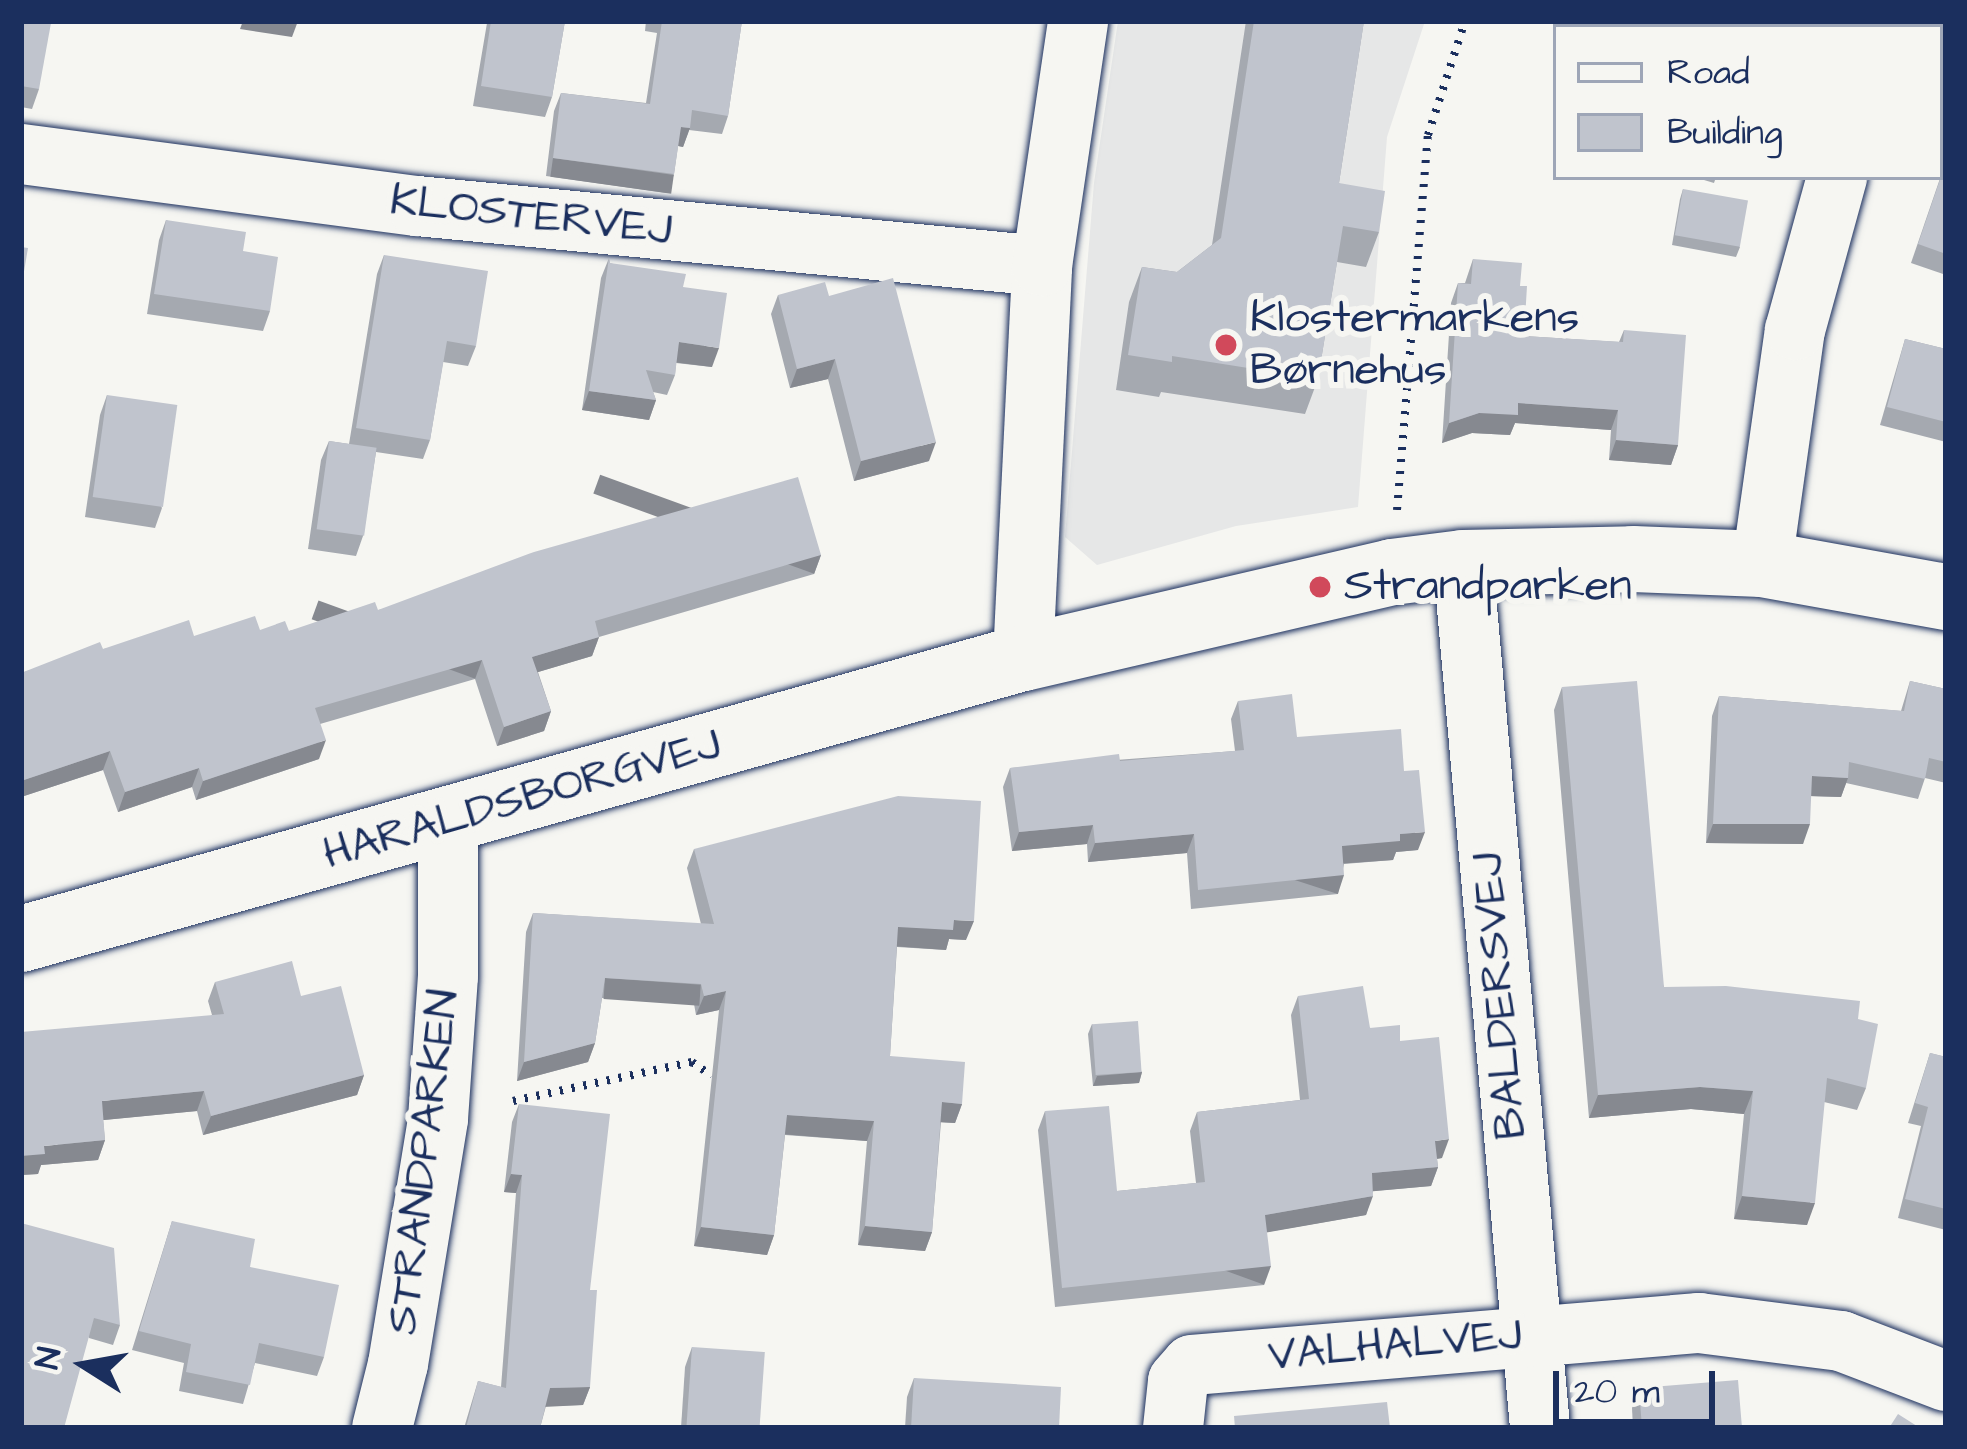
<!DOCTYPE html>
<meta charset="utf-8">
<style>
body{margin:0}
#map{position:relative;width:1967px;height:1449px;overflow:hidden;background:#f6f6f2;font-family:"Architects Daughter",sans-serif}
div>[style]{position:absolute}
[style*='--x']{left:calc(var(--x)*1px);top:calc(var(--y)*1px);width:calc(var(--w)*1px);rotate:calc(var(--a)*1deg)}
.built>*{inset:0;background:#e6e7e7}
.path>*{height:8px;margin-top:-4px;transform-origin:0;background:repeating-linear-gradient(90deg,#1b2f5e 0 3px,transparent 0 12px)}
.roads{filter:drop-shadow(0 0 3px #1b2f5e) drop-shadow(0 0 3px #1b2f5e)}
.street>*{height:60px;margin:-30px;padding:0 30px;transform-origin:30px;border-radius:30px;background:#f6f6f2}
.secondary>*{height:66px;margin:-33px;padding:0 33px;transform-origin:33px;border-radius:33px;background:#f6f6f2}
.wall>*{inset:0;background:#a5a9b0}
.shaded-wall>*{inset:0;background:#868990;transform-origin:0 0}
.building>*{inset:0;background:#c0c4cd;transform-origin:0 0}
.dots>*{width:33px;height:33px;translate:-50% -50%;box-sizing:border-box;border:6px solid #f6f6f2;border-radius:50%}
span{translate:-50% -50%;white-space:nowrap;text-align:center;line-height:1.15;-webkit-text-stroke:12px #f6f6f2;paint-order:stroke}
.street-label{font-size:45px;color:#1b2f5e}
.poi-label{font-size:45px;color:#1b2f5e}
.left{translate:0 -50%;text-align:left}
.frame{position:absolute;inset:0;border:24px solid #1b2f5e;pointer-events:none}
.legend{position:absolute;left:1553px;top:24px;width:390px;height:156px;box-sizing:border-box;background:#f6f6f2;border:3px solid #9ea6b7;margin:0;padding:15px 21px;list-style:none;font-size:36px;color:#1b2f5e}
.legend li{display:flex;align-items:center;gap:24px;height:60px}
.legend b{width:60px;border:3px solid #9ea6b7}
.north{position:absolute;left:24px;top:1305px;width:120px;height:120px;-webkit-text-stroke:9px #f6f6f2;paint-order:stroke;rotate:281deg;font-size:33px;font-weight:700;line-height:48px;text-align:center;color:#1b2f5e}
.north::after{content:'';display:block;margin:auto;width:42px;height:54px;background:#1b2f5e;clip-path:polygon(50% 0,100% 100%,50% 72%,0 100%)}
.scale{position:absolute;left:1553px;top:1371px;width:162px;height:54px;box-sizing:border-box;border:6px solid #1b2f5e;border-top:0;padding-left:15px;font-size:36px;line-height:42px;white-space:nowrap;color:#1b2f5e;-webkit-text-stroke:9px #f6f6f2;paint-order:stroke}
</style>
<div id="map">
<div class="built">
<div style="clip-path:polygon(1118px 21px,1425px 21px,1387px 137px,1358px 507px,1236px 526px,1097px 565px,1065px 537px,1094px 183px)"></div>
</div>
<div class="path">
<div style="--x:1397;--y:510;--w:376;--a:-85.3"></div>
<div style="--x:1428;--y:135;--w:120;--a:-72"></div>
<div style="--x:513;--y:1101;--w:183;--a:-12.3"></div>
<div style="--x:692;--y:1062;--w:24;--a:35"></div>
</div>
<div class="roads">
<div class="street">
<div style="--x:1893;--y:27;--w:7;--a:-63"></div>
<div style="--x:21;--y:154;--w:399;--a:7.5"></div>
<div style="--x:417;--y:206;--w:628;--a:5.48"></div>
<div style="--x:1463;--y:563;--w:868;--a:84.91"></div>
<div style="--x:1762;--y:564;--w:236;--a:-82"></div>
<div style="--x:1795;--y:330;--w:159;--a:-74.6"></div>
<div style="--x:1023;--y:658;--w:392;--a:-87.2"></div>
<div style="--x:1042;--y:266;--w:248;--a:-81.6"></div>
<div style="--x:382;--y:1428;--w:66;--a:-76"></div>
<div style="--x:398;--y:1364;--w:248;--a:-80.7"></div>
<div style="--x:438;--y:1119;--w:143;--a:-86"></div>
<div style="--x:448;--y:976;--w:155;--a:-90"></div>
<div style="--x:1173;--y:1428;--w:47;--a:-83.9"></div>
<div style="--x:1178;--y:1381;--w:21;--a:-49"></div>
<div style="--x:1192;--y:1365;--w:509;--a:-4.74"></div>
<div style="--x:1699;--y:1323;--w:143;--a:7.2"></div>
<div style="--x:1841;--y:1341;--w:112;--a:20.9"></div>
</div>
<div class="secondary">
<div style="--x:21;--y:939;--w:1041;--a:-15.67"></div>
<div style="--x:1023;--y:658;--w:379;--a:-13.1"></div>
<div style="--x:1392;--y:572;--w:72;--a:-7.2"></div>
<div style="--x:1463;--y:563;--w:170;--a:-1.3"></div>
<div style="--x:1633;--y:559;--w:129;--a:2.2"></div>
<div style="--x:1762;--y:564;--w:187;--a:10.2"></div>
</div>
</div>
<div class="wall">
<div style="clip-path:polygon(21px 21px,39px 89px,32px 109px,21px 107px)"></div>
<div style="clip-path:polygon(476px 21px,565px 21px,552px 97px,545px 117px,473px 106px,487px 23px)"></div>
<div style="clip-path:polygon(646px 21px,742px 21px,728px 116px,722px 134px,689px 130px,683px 147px,678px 146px,674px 174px,667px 193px,546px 176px,554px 111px,561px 93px,646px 103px,657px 33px,645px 31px)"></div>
<div style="clip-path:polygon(1246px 21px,1364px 21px,1339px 183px,1379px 232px,1366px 267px,1337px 262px,1318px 379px,1305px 414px,1161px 392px,1159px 397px,1116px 390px,1129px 302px,1142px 267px,1177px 272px,1212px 245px)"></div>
<div style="clip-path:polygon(1946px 161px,1946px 275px,1911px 263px)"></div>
<div style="clip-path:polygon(1694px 177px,1716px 177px,1714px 183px)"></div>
<div style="clip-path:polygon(1683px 189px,1740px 247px,1736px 257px,1672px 245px,1680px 199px)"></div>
<div style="clip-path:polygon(166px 220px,243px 251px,270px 311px,263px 331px,147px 314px,159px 240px)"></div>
<div style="clip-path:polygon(384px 255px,476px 346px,468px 366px,443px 362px,430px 440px,423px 459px,376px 452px,363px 536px,356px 556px,308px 549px,321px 460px,329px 441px,349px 444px,377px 274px)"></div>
<div style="clip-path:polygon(609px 258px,610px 263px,683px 287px,712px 367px,676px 363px,675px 375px,667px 395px,653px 392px,656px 400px,649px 420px,582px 410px,601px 278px)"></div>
<div style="clip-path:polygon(1473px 259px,1520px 286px,1524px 336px,1619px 342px,1624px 330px,1678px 445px,1671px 465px,1609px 460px,1611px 430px,1515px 423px,1510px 435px,1472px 433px,1442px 443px,1451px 303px,1458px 283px,1465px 283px)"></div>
<div style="clip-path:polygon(778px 295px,829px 296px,929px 461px,854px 481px,828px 379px,790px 388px,771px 314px)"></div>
<div style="clip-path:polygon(1905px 339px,1946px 349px,1946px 442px,1880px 425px)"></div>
<div style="clip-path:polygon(107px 395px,162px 508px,155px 528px,85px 517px,100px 415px)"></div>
<div style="clip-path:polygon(821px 555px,814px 574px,599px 637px,592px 656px,538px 672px,551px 711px,544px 731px,497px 746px,475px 679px,320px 724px,319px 759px,196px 800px,192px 787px,118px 812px,103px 770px,21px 797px,21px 673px,103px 649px,260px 630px,289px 631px,378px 610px)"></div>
<div style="clip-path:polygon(1910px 681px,1946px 689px,1946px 783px,1925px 778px,1918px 799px,1846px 783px,1841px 797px,1811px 796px,1803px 844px,1706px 843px,1712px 716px,1719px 696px,1901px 711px)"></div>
<div style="clip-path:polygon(1562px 687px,1664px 987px,1858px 1019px,1866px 1088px,1857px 1110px,1824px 1102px,1807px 1225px,1734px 1219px,1744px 1114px,1691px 1109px,1589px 1118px,1554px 710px)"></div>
<div style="clip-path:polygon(1238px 701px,1297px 737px,1404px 771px,1418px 850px,1396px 852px,1393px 860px,1344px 864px,1338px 894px,1191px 909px,1187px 853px,1088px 862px,1087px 844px,1012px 851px,1003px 787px,1010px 768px,1235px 751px,1231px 719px)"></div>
<div style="clip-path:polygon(694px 849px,966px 940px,949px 939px,946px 950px,897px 947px,890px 1056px,962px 1104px,955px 1123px,941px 1122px,932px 1232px,925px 1251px,858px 1245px,867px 1141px,785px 1135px,774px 1235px,767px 1255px,694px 1246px,719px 1010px,696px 1015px,694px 1004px,602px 998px,595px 1043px,588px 1062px,517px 1081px,526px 932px,533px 913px,701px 924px,687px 868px)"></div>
<div style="clip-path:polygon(215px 982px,301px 996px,364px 1075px,357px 1095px,203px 1135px,197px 1111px,103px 1120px,105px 1140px,98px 1160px,41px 1165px,38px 1174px,21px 1175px,212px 1015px,208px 1001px)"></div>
<div style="clip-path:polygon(1298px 996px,1400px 1041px,1442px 1158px,1437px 1159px,1438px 1167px,1431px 1186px,1373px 1191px,1366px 1215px,1267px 1232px,1264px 1285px,1055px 1307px,1038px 1130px,1045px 1111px,1117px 1191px,1196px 1183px,1190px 1131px,1197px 1112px,1300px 1100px,1291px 1015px)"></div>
<div style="clip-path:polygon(1092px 1024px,1142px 1072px,1139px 1083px,1093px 1086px,1088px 1034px)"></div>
<div style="clip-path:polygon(1930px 1053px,1946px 1057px,1946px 1230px,1898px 1218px,1921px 1126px,1908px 1123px)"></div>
<div style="clip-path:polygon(519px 1104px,590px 1290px,590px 1387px,583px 1405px,546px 1406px,540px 1428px,464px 1428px,478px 1381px,501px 1387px,516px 1193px,504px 1192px,512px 1122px)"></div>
<div style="clip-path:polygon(172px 1221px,250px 1267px,324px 1357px,317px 1376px,255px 1363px,243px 1404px,179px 1391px,184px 1363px,132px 1350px)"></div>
<div style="clip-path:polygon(21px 1223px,120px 1325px,113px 1345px,89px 1338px)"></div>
<div style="clip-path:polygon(692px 1347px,760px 1428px,681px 1428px,685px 1367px)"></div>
<div style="clip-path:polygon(914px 1378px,1059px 1428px,905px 1428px,907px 1397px)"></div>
<div style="clip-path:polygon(1639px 1388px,1742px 1428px,1633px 1428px,1632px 1408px)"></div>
</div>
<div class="shaded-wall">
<div style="clip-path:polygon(243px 21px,298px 21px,292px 37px,240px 29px)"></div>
<div style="clip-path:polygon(681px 127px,690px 128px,683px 147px,674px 145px)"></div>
<div style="left:553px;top:158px;width:122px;height:19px;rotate:8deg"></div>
<div style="clip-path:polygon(679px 342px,719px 348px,712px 367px,672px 362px)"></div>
<div style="clip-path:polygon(835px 359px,828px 379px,790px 388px,797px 369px)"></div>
<div style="clip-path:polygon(589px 391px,656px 400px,649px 420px,582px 410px)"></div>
<div style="clip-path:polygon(1518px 403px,1618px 410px,1611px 430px,1515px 423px,1510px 435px,1472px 433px,1442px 443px,1449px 423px,1479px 413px)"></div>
<div style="clip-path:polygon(1616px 440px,1678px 445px,1671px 465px,1609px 460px)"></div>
<div style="clip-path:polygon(936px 442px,929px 461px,854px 481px,861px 461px)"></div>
<div style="left:821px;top:555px;width:20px;height:235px;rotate:110deg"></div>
<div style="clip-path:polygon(599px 637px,592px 656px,525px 676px,532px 657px)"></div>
<div style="left:482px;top:660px;width:20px;height:174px;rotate:110deg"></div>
<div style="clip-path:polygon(551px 711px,544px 731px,497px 746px,504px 727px)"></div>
<div style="clip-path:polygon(326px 740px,319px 759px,196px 800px,203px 781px)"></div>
<div style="clip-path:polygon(110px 751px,103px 770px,21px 797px,21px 781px)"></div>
<div style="clip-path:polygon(199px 768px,192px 787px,118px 812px,125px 792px)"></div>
<div style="clip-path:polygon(1812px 776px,1848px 778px,1841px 797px,1805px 796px)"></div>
<div style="clip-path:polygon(1713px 824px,1810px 824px,1803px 844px,1706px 843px)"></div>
<div style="clip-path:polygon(1093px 825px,1087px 844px,1012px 851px,1019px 832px)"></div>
<div style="clip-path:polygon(1425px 832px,1418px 850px,1396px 852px,1393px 860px,1336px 864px,1342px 846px,1400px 834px)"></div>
<div style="clip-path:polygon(1194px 834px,1187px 853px,1088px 862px,1095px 843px)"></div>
<div style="left:1344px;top:875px;width:20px;height:147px;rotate:108deg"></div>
<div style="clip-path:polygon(954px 920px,974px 921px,966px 940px,949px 939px,946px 950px,891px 946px,898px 927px)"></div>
<div style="left:605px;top:978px;width:96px;height:21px;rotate:4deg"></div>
<div style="clip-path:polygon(726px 991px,719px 1010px,696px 1015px,704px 996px)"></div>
<div style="clip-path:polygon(595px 1043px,588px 1062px,517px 1081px,524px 1062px)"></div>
<div style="clip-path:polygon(1142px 1072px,1139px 1083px,1093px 1086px,1097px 1076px)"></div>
<div style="clip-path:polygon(364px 1075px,357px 1095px,203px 1135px,211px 1116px)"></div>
<div style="clip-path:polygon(1700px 1087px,1753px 1091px,1744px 1114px,1691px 1109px,1589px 1118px,1598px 1095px)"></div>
<div style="clip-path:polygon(204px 1091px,197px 1111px,94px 1121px,102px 1101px)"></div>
<div style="clip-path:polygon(942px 1102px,962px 1104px,955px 1123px,935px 1122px)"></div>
<div style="clip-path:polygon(787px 1115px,874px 1121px,867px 1141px,780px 1134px)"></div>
<div style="clip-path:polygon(1449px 1139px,1442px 1158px,1428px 1160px,1435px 1141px)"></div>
<div style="clip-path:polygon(105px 1140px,98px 1160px,41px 1165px,38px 1174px,21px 1175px,21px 1156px,44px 1146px)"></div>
<div style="clip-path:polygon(1438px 1167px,1431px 1186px,1365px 1192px,1372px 1173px)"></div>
<div style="clip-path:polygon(511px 1174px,522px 1175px,516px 1193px,504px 1192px)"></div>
<div style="clip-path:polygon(1373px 1196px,1366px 1215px,1258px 1234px,1265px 1215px)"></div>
<div style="clip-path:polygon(1742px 1196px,1815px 1203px,1807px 1225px,1734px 1219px)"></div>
<div style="clip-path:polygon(865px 1226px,932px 1232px,925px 1251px,858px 1245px)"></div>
<div style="clip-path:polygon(701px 1227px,774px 1235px,767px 1255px,694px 1246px)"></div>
<div style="left:1271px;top:1266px;width:20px;height:210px;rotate:110deg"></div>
<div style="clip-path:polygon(590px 1387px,583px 1405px,543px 1407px,550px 1388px)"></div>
</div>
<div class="building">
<div style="clip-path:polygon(21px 21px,51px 23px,39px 89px,21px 86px)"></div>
<div style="clip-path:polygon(491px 21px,565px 21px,552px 97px,481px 86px)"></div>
<div style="clip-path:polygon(662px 21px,742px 21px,728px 116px,692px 110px,690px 128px,681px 127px,674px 174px,553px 158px,561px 93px,650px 104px)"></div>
<div style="clip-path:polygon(1254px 21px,1364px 21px,1339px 183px,1385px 191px,1379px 232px,1343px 226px,1318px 379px,1172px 356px,1172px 362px,1128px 355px,1142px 267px,1177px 272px,1221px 238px)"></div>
<div style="clip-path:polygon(1587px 21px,1654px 21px,1675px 27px,1585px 27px)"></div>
<div style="clip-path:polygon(1946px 162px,1946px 254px,1918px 244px)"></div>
<div style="left:1683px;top:189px;width:66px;height:47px;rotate:10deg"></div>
<div style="clip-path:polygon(166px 220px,246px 232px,243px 251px,278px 257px,270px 311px,154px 294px)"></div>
<div style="clip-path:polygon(21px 247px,28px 248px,21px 289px)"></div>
<div style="clip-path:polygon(384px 255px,488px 271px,476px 346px,447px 341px,430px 440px,356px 428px)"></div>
<div style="clip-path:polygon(609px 258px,610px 263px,686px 274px,683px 287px,727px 293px,719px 348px,679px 342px,675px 375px,646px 370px,656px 400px,589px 391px)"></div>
<div style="clip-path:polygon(1473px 259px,1522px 263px,1520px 286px,1527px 286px,1524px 336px,1623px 342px,1624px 330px,1686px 335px,1678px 445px,1616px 440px,1618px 410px,1518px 403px,1518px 415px,1479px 413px,1449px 423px,1458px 283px,1471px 284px)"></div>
<div style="clip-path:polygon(893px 278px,936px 442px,861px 461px,835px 359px,797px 369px,778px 295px,825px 282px,829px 296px)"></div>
<div style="clip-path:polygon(1905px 339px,1946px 349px,1946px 422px,1887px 407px)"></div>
<div style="left:107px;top:395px;width:71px;height:103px;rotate:8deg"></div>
<div style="left:329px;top:441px;width:48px;height:89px;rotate:8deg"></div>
<div style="clip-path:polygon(798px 477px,821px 555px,595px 621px,599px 637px,532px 657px,551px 711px,504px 727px,482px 660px,315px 708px,326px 740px,203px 781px,199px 768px,125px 792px,110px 751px,21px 781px,21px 673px,100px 642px,103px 649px,189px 620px,194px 636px,255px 616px,260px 630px,285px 621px,289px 631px,375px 602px,378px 610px,534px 552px)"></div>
<div style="clip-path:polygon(1637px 681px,1664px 987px,1726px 986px,1860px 1001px,1858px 1019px,1878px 1024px,1866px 1088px,1827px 1078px,1815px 1203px,1742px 1196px,1753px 1091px,1700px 1087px,1598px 1095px,1562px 687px)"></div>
<div style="clip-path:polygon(1910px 681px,1946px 689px,1946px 762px,1929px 758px,1925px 779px,1849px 762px,1848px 778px,1812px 776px,1810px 824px,1713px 824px,1719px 696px,1904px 711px)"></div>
<div style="clip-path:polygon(1292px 694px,1297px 737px,1401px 729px,1404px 771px,1419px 770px,1425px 832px,1400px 834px,1400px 841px,1342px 846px,1344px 875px,1198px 890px,1194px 834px,1095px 843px,1093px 825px,1019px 832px,1010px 768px,1119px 754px,1120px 761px,1244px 750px,1238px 701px)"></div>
<div style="clip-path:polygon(898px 796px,981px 801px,974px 921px,954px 920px,953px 930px,898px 927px,890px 1056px,965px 1062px,962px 1104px,942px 1102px,932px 1232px,865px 1226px,874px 1121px,787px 1115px,774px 1235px,701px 1227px,726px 991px,704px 996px,701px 984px,605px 978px,595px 1043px,524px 1062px,533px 913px,714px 924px,694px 849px)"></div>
<div style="clip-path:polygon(292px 961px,301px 996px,341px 986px,364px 1075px,211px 1116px,204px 1091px,102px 1101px,105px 1140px,44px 1146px,45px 1154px,21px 1156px,21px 1032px,224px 1014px,215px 982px)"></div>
<div style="clip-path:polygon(1363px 986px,1370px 1028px,1400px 1025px,1400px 1041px,1439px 1037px,1449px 1139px,1435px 1141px,1438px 1167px,1372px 1173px,1373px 1196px,1265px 1215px,1271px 1266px,1062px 1288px,1045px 1111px,1109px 1106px,1117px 1191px,1205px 1182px,1197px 1112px,1309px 1099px,1298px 996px)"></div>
<div style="left:1138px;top:1021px;width:51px;height:46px;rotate:86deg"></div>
<div style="clip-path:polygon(1930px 1053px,1946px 1057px,1946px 1209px,1905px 1199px,1928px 1107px,1915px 1103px)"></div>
<div style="clip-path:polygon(519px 1104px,610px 1114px,590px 1290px,597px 1290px,590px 1387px,550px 1388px,540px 1428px,466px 1428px,478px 1381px,506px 1388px,522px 1175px,511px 1174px)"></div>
<div style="clip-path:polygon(172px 1221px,255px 1239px,250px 1267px,339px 1285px,324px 1357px,259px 1343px,250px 1385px,186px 1372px,191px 1344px,139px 1331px)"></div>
<div style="clip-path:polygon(21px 1223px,114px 1248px,120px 1325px,94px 1318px,64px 1428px,21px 1428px)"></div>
<div style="left:692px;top:1347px;width:73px;height:81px;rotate:4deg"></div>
<div style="clip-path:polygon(914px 1378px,1061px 1387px,1059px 1428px,911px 1428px)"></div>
<div style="clip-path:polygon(1738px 1380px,1742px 1428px,1642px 1428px,1639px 1388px)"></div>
<div style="clip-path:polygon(1387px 1402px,1390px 1428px,1235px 1428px,1234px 1416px)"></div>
<div style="clip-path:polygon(1898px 1414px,1920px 1428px,1889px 1428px)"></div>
</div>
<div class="dots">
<div style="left:1226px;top:345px;background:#d1495b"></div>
<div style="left:1320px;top:587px;background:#d1495b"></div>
</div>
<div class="street-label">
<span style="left:531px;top:216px;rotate:6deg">KLOSTERVEJ</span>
<span style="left:522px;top:800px;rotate:-16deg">HARALDSBORGVEJ</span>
<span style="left:1500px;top:996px;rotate:-95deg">BALDERSVEJ</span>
<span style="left:424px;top:1162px;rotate:-83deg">STRANDPARKEN</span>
<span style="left:1395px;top:1346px;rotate:-5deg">VALHALVEJ</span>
</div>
<div class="poi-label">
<span class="left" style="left:1250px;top:345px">Klostermarkens<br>Børnehus</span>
<span class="left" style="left:1344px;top:587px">Strandparken</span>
</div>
<div class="frame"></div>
<ul class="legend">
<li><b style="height:15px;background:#f6f6f2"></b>Road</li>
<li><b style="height:33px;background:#c0c4cd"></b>Building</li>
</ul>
<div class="north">N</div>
<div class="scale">20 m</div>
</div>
